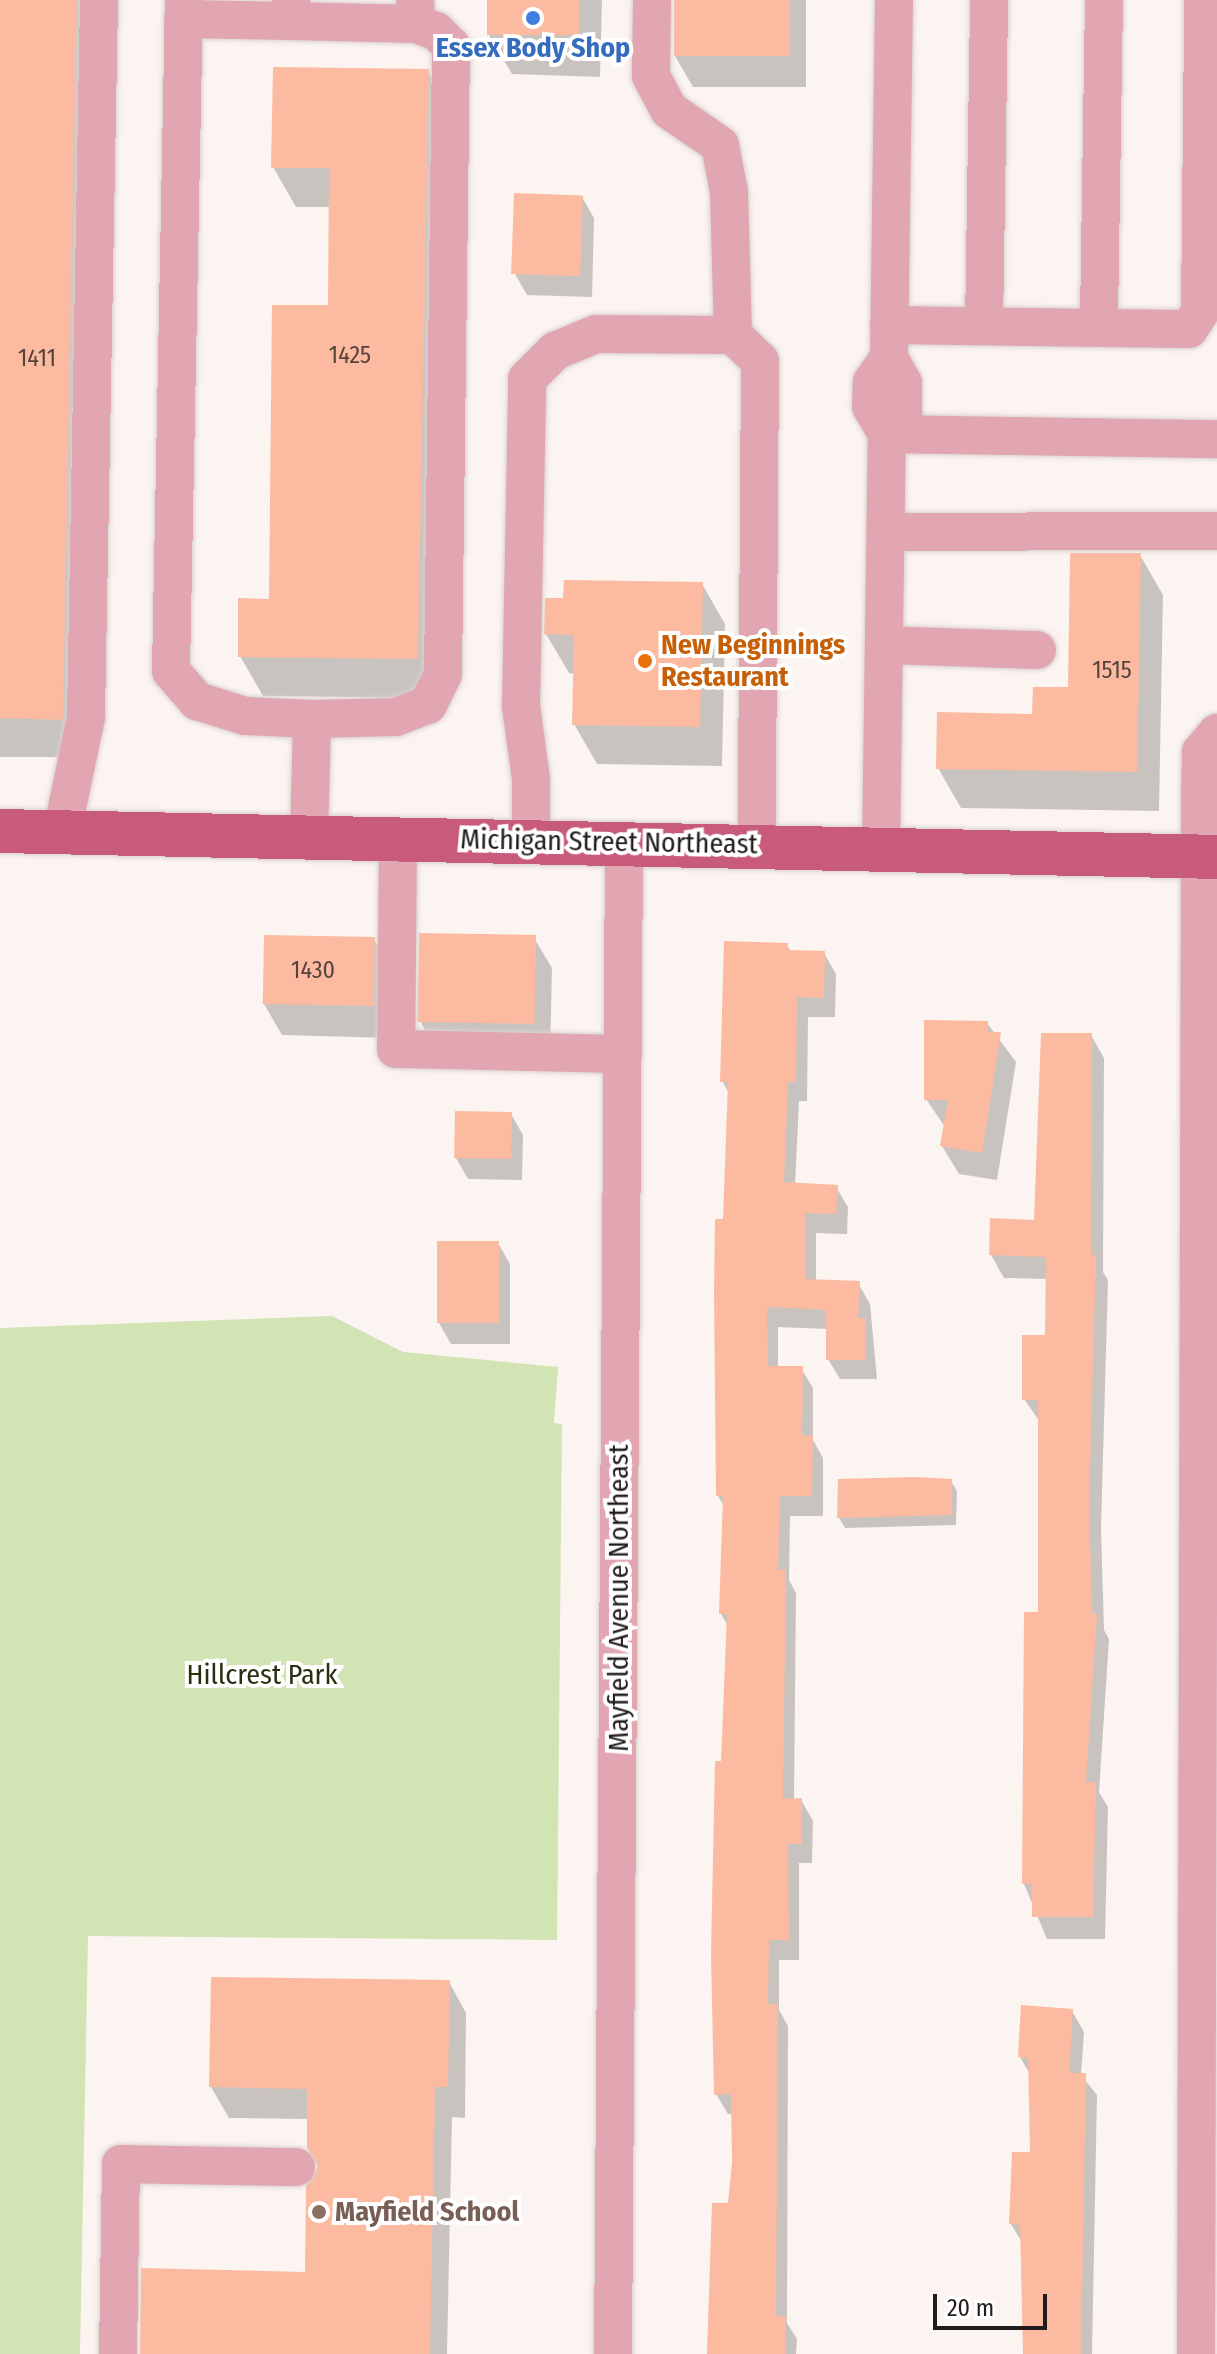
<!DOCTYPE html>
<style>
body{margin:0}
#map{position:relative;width:1217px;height:2354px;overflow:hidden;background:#fcf4f1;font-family:"Fira Sans Condensed",sans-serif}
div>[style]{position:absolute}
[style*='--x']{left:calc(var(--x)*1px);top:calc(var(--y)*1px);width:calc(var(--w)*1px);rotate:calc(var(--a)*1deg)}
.green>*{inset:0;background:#d2e4b3}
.shadow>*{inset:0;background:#0003;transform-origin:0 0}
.building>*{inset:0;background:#fcbaa0;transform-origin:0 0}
.roads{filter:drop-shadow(0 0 2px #d9d2cf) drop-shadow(0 0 2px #d9d2cf)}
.minor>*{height:38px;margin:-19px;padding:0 19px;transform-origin:19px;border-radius:19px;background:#e2a5b2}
.major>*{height:44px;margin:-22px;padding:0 22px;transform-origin:22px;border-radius:22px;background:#c85b79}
.dots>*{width:22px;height:22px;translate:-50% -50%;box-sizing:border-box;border:4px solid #fff;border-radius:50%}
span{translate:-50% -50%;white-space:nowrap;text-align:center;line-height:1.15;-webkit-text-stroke:8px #fff;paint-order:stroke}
.number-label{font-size:24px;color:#57443d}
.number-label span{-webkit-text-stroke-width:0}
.shop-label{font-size:28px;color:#366cbe;font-weight:700}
.food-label{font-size:28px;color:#c56008;font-weight:700}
.left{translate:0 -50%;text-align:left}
.street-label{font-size:28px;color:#201d1c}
.park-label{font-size:28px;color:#273110}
.education-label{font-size:28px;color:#785e54;font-weight:700}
.scale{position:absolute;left:933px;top:2294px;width:114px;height:36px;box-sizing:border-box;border:4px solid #201d1c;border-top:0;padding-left:10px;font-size:24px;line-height:28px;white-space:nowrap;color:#201d1c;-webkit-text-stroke:6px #fff;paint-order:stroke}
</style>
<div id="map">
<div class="green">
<div style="clip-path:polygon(332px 1316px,403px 1352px,558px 1367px,554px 1423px,562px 1424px,557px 1940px,88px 1936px,80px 2354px,0 2354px,0 1328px)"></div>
</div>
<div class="shadow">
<div style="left:0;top:0;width:98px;height:757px"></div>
<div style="clip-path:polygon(489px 0,602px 0,600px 77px,512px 74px,489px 35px)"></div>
<div style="clip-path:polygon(675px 0,806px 0,806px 87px,693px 87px,675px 56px)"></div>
<div style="clip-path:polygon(428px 71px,451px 110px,440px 698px,263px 696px,240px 656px,271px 601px,330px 307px,331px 207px,296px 207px,273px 167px)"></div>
<div style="clip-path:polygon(582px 197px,594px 218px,592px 297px,527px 295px,515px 274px)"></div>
<div style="clip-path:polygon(1140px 555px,1163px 595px,1159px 811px,961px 808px,938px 768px,1034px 716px,1070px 689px)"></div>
<div style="clip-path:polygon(702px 584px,725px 624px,722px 766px,597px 764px,574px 724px,575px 674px,569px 673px,546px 634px)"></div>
<div style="clip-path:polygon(534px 938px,552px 968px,550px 1055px,438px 1052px,420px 1021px)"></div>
<div style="clip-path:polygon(374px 939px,392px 970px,391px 1038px,282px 1035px,264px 1004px)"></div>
<div style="clip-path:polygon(787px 945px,791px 952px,824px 953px,836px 974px,835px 1017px,808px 1017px,807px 1101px,799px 1101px,795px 1185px,836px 1187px,848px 1207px,847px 1234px,816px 1233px,816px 1281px,858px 1283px,870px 1304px,877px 1379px,840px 1379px,828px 1359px,828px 1329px,778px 1327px,778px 1368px,801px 1368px,813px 1388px,813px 1440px,823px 1458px,823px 1516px,790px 1516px,789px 1580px,796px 1593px,794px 1801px,801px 1800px,813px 1821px,812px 1863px,799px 1863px,799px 1960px,779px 1960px,779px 2010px,788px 2026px,787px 2323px,797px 2339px,796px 2354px,709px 2354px,734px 2162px,733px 2114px,728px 2114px,716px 2094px,729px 1628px,721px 1614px,724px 1506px,718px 1496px,730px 1095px,722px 1081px)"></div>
<div style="clip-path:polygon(987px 1023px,1016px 1062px,997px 1180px,959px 1174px,942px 1146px,945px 1127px,926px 1099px)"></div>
<div style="clip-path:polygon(1091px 1035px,1104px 1058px,1103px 1272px,1108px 1280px,1101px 1529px,1104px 1630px,1109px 1639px,1099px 1792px,1108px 1807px,1105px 1939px,1047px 1939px,1024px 1884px,1040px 1614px,1040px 1422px,1024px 1399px,1047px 1337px,1048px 1279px,1004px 1278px,991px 1255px,1036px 1222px)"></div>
<div style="clip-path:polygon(511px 1114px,523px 1135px,522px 1180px,468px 1179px,456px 1158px)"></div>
<div style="clip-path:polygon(498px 1243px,510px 1264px,510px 1344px,451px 1344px,439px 1323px)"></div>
<div style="clip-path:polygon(840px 1481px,951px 1481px,957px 1491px,956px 1525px,845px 1528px,839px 1518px)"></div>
<div style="clip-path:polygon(449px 1982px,466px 2013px,465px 2118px,452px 2117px,447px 2354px,142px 2354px,307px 2274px,320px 2167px,309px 2119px,229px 2118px,211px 2087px)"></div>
<div style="clip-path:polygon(1072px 2011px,1084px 2032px,1081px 2075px,1097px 2095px,1092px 2354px,1024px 2354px,1023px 2244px,1011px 2224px,1032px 2155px,1031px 2076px,1020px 2057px)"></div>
</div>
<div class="building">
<div style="clip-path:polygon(0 0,77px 0,63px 720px,0 718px)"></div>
<div style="left:487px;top:0;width:92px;height:35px"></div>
<div style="left:674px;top:0;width:116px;height:56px"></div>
<div style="clip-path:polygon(273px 67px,429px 69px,418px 659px,238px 657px,238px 598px,269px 599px,272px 305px,328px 305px,329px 168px,271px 168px)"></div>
<div style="left:514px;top:193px;width:69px;height:81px;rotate:2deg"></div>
<div style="clip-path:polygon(1070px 553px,1141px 553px,1137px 772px,936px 769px,937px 712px,1032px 714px,1033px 687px,1068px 687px)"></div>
<div style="clip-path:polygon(564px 580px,703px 582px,700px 727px,572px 725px,574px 635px,544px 634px,545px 598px,563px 598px)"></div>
<div style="left:419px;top:933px;width:117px;height:89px;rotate:1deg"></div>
<div style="left:264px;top:935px;width:111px;height:69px;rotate:1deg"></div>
<div style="clip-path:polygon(724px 941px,788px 943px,788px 950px,825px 951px,824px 998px,797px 997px,796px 1082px,788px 1082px,784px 1182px,838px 1185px,836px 1214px,805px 1213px,805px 1279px,860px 1281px,858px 1318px,866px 1318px,866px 1360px,826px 1360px,826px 1310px,767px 1307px,768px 1366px,803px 1366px,802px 1435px,813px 1436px,812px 1496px,780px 1496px,778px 1570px,786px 1570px,783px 1799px,802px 1798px,802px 1844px,788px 1844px,789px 1940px,769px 1940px,768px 2004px,778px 2004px,776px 2316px,786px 2317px,785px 2354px,707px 2354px,712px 2203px,728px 2203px,732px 2162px,731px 2094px,714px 2095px,711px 1954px,715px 1761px,721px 1761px,727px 1614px,719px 1614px,723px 1496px,716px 1496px,714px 1292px,715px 1219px,723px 1219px,728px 1082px,720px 1082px)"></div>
<div style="clip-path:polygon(924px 1020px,988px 1021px,988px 1032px,1001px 1032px,982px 1153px,940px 1146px,948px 1100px,924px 1100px)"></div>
<div style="clip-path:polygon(1041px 1033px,1092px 1033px,1091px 1255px,1096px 1255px,1089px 1504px,1092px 1614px,1097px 1614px,1086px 1782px,1096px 1782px,1093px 1917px,1032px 1917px,1032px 1884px,1022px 1884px,1024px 1612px,1038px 1612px,1038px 1400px,1022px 1400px,1022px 1335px,1045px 1335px,1046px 1257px,989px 1255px,990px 1218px,1034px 1220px)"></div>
<div style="left:455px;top:1111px;width:57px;height:47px;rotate:1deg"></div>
<div style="left:499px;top:1241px;width:82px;height:62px;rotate:90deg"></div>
<div style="clip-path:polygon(916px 1477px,952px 1479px,952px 1515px,837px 1518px,838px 1479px)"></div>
<div style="clip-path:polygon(211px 1977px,450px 1980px,448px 2087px,435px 2087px,430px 2354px,140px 2354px,141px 2268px,305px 2272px,306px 2186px,318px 2167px,307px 2148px,307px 2089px,209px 2087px)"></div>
<div style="clip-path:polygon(1021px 2005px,1073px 2009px,1069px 2073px,1086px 2073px,1081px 2354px,1023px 2354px,1020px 2225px,1009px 2224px,1012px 2152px,1030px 2152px,1028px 2058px,1018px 2057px)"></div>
</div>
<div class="roads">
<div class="minor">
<div style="--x:184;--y:0;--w:671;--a:91.11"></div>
<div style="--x:171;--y:671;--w:40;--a:49"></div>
<div style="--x:197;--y:701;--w:50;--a:17.4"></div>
<div style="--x:245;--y:716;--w:67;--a:2.6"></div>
<div style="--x:312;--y:719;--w:84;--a:-1.4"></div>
<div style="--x:396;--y:717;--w:34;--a:-21"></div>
<div style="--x:428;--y:705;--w:34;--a:-64"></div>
<div style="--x:443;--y:674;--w:628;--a:-89.27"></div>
<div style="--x:451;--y:46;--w:21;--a:-135"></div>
<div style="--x:436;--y:31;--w:21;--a:-161"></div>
<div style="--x:416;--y:24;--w:24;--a:-92"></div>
<div style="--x:291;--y:0;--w:21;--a:90"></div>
<div style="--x:291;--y:21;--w:125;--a:1.4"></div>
<div style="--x:652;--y:0;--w:76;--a:90.8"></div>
<div style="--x:651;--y:76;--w:38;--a:62"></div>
<div style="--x:669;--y:110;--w:62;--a:34.5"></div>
<div style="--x:720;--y:145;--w:48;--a:79.2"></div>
<div style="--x:729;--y:192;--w:143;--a:88.4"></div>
<div style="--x:1104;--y:0;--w:328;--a:90.9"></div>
<div style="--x:1099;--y:328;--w:90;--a:0.6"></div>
<div style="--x:1189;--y:329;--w:20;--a:-57"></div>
<div style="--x:1200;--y:312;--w:312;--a:-89.4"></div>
<div style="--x:183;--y:19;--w:108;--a:1.1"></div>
<div style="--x:889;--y:325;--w:210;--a:0.8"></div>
<div style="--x:984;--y:326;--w:326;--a:-89.1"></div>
<div style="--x:887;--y:434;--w:26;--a:-51"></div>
<div style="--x:903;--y:414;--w:31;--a:-90"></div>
<div style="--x:903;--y:383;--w:29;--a:-119"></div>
<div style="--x:889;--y:358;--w:358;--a:-89.2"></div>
<div style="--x:887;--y:434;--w:330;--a:0.9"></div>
<div style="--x:886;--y:532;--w:331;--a:-0.2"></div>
<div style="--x:884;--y:645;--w:153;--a:1.9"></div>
<div style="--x:62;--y:832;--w:117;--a:-78.2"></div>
<div style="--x:86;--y:717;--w:717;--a:-88.96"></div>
<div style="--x:309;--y:837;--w:118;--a:-88.5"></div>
<div style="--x:398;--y:838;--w:211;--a:90.5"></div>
<div style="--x:396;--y:1049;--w:227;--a:1.3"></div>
<div style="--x:531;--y:840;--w:61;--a:-90"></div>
<div style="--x:531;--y:779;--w:74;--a:-97.8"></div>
<div style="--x:521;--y:706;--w:327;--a:-88.9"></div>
<div style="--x:527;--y:379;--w:40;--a:-45"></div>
<div style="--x:555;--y:351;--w:44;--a:-22.5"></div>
<div style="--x:596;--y:334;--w:137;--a:0.4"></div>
<div style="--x:733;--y:335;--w:37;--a:44"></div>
<div style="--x:760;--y:361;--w:484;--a:90.4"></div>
<div style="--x:881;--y:849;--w:415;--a:-89.2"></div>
<div style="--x:887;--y:434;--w:32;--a:-120"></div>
<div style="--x:871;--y:406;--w:24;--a:-88"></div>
<div style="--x:872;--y:382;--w:29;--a:-55"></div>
<div style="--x:118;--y:2354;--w:190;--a:-89.1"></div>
<div style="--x:121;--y:2164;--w:175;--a:1"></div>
<div style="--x:613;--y:2354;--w:1512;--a:-89.58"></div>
<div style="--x:1196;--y:2354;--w:1561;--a:-89.85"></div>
<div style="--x:1200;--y:793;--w:41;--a:-88.6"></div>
<div style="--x:1201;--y:752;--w:25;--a:-50"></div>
</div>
<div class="major">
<div style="--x:0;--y:831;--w:1217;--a:1.22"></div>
</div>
</div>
<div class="dots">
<div style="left:533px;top:18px;background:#3f7fe0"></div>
<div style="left:645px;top:661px;background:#e8710a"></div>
<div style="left:319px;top:2212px;background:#8d6e63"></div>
</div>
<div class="number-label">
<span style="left:350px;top:356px">1425</span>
<span style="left:37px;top:359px">1411</span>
<span style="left:1112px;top:671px">1515</span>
<span style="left:313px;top:971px">1430</span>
</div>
<div class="shop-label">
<span style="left:533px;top:48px">Essex Body Shop</span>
</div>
<div class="food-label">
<span class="left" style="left:661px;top:661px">New Beginnings<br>Restaurant</span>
</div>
<div class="street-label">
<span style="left:609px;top:842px;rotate:1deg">Michigan Street Northeast</span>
<span style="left:619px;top:1598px;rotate:-90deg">Mayfield Avenue Northeast</span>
</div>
<div class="park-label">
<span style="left:262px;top:1675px">Hillcrest Park</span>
</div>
<div class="education-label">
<span class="left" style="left:335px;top:2212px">Mayfield School</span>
</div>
<div class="scale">20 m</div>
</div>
